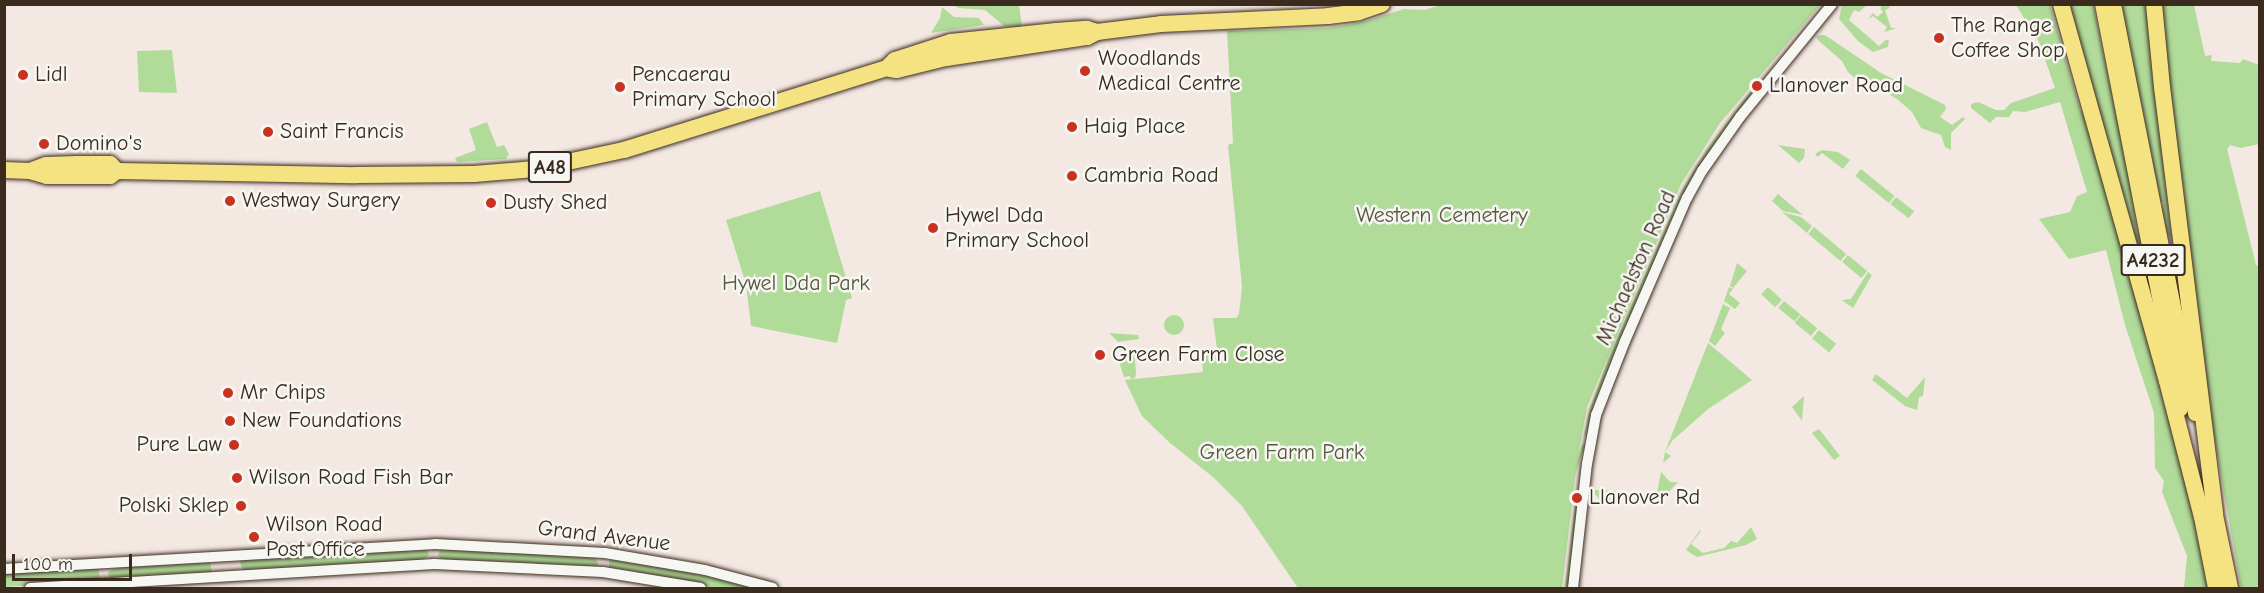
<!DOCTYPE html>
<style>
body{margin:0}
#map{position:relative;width:2264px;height:593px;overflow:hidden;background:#f4e8e3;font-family:"Comic Neue",sans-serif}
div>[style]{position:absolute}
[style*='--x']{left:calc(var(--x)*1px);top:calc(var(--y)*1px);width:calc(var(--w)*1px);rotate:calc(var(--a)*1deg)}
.green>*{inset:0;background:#b0db99;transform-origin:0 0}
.round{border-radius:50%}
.roads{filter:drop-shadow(0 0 2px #3b2a1e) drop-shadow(0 0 2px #3b2a1e)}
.minor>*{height:10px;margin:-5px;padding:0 5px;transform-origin:5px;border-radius:5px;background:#f6f6f2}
.major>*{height:14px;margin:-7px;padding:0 7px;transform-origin:7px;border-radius:7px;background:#f5e382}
.highway>*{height:16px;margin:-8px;padding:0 8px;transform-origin:8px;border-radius:8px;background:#f5e382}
.dots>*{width:16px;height:16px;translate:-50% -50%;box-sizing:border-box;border:3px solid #f6f6f2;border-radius:50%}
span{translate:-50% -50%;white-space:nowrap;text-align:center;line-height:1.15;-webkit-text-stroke:5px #f6f6f2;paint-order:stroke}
.shield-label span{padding:2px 4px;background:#f6f6f2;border:2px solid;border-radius:4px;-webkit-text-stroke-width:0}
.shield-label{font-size:21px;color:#3b2a1e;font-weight:700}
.poi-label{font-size:22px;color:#3b2a1e}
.left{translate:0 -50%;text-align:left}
.right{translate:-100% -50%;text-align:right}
.park-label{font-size:22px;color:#58563d}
.street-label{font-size:22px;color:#3b2a1e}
.frame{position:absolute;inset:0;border:6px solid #3b2a1e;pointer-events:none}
.scale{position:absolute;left:12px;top:554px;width:120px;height:27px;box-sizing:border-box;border:3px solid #3b2a1e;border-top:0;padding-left:8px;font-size:18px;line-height:21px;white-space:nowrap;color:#3b2a1e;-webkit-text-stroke:4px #f6f6f2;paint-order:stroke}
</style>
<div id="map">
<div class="green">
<div style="clip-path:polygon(1008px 4px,1019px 5px,1022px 27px,1004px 26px,985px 10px,959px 8px,952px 5px)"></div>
<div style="clip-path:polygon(1444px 4px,1820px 5px,1720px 123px,1681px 184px,1587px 407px,1577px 462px,1562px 588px,1298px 588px,1242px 506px,1213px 477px,1170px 443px,1142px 416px,1125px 380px,1203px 372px,1201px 351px,1217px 349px,1213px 318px,1236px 318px,1239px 314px,1242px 287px,1228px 145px,1233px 143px,1227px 31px,1327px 28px,1363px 22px,1404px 9px,1425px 10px)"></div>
<div style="clip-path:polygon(1842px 5px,1867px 5px,1859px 12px,1854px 10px,1849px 20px,1879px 46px,1886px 40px,1889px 40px,1888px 47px,1873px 52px,1858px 41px,1839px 19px)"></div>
<div style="clip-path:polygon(1883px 5px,1888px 5px,1890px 8px,1885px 10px,1891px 28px,1897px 28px,1884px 32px,1887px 27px,1873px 16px,1868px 19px,1873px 13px,1877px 17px,1883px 12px,1880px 8px)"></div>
<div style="clip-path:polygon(2016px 5px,2050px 5px,2080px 109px,2089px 122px,2187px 489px,2209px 588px,2184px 588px,2187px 556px,2162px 492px,2164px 481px,2155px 468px,2154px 413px,2125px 325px,2106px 250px,2069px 259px,2039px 219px,2070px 212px,2077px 196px,2087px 192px,2060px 102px,2025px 112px,2013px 111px,2009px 117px,1996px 117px,1990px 123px,1971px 108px,1971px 104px,1978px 102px,1996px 110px,2004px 110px,2011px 103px,2055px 88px,2039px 42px)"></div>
<div style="clip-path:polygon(2068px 5px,2093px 5px,2129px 176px,2137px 232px,2141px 243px,2142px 259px)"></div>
<div style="clip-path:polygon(2121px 5px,2148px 5px,2171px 237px,2167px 234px,2162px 211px,2163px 203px,2160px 200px)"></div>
<div style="clip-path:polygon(2160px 5px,2194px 5px,2205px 56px,2212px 55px,2211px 61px,2240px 63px,2243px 59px,2259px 65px,2259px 144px,2241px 148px,2230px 145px,2227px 149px,2256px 265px,2259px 266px,2259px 588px,2241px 588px,2212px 425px)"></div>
<div style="clip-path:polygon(942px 7px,954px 17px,979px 18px,984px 25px,931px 33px,940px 18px)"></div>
<div style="clip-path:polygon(1820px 35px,1825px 35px,1881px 73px,1945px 105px,1946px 109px,1940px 117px,1952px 125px,1963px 117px,1965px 119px,1951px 133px,1951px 150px,1945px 147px,1941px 135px,1921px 128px,1912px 112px,1897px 99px,1865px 80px,1857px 80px,1848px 72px,1842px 61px,1819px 41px,1816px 37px)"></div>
<div style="clip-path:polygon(172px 50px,177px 93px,139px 92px,137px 51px)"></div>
<div style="clip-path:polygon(1751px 90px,1754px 92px,1697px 172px,1624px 330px,1594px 405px,1587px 436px,1584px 435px,1590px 408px,1610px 354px,1683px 188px,1707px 149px)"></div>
<div style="clip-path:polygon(487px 122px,497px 147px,504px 145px,509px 154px,506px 159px,457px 162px,455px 158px,476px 150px,469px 129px)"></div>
<div style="clip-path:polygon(1778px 145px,1805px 149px,1804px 158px,1799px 163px)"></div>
<div style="clip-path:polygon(1822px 150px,1838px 152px,1850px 160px,1843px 169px,1822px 153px,1818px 157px,1815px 154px)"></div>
<div style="left:1861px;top:169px;width:43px;height:9px;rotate:39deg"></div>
<div style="clip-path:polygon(820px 191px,852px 298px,846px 300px,837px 343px,751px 326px,746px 284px,726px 220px)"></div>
<div style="clip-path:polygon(1778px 194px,1797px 210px,1803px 215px,1783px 211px,1772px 201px)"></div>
<div style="left:1896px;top:197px;width:23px;height:9px;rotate:38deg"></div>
<div style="clip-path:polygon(1782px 212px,1801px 217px,1812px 226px,1807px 233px)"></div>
<div style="left:1814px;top:227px;width:42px;height:9px;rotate:40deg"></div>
<div style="left:1848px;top:255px;width:25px;height:9px;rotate:40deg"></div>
<div style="clip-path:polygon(1737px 263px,1747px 271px,1733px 288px,1730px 286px)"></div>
<div style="clip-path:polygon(1868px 272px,1872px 275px,1853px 308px,1842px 300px,1851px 299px)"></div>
<div style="clip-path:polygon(1729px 287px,1733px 289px,1729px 294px,1740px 303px,1735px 309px,1724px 301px)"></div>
<div style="left:1768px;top:287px;width:19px;height:10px;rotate:43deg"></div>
<div style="left:1784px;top:301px;width:21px;height:9px;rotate:39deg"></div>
<div style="clip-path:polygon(1723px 304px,1730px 308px,1721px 329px,1725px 333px,1715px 346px,1709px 341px)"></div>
<div style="left:1801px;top:315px;width:21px;height:10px;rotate:39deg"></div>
<div class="round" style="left:1164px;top:315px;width:20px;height:20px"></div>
<div style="left:1819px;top:330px;width:22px;height:11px;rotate:39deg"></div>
<div style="clip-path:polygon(1109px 333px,1138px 335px,1139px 339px,1118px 342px)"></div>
<div style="clip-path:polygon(1708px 343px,1752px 380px,1708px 409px,1672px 441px,1665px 452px,1671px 456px,1663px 463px,1665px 452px)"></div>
<div style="clip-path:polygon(1134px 350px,1136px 372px,1135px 378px,1131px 379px,1130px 376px,1124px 377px,1118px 358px,1123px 351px)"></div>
<div style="clip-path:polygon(1876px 374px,1907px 398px,1925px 377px,1923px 396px,1919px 397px,1917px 410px,1905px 406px,1872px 380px)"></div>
<div style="clip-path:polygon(1804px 396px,1802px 421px,1792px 407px)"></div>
<div style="clip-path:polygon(1819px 429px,1840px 456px,1834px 460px,1812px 433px)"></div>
<div style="left:1582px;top:444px;width:3px;height:49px;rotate:18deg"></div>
<div style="clip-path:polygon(1661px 472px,1670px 482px,1678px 482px,1666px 495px,1656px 498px)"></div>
<div style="clip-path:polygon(1592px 490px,1617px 491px,1617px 496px,1612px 500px,1599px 499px)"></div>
<div style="clip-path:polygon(1575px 504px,1578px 505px,1569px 588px,1565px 588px)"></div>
<div style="clip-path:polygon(1751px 527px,1757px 539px,1746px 545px,1697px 557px,1686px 550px,1700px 530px,1701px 531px,1691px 544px,1703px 553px,1724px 548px,1731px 541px,1737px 543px)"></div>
<div style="clip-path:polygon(427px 549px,429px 555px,423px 560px,243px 571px,240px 562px,240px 559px)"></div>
<div style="clip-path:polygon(440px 549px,594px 557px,598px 563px,598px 567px,443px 560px,438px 556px)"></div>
<div style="clip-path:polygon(613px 558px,677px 567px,747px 585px,741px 588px,715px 588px,609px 568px,609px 561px)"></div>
<div style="clip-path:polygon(210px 561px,212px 574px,110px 578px,108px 574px,109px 571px,121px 567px)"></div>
<div style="clip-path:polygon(77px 569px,98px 569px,100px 578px,95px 581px,5px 587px,5px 574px)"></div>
</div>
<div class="roads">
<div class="minor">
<div style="--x:4;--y:569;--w:432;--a:-3.3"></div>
<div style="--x:435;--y:544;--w:170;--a:3"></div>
<div style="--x:605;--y:553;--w:101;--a:9.6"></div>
<div style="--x:705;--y:570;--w:70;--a:14.8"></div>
<div style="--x:30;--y:588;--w:405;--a:-3.4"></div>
<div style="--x:434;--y:564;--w:169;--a:2.7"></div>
<div style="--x:603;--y:572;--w:99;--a:9.3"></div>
<div style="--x:1573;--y:588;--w:125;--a:-83.6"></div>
<div style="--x:1587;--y:464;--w:50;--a:-79.6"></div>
<div style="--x:1596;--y:415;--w:79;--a:-68.6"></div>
<div style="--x:1625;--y:341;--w:156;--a:-66.6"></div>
<div style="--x:1687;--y:198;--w:31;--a:-61"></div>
<div style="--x:1702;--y:171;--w:66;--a:-54.9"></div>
<div style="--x:1740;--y:117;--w:146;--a:-50.8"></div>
</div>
<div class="major">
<div style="--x:2102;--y:4;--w:413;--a:79"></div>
<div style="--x:2114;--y:4;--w:418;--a:78.8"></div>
</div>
<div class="highway">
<div style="--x:2061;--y:4;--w:392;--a:74.3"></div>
<div style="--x:2167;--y:381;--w:140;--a:75.6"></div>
<div style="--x:2202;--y:517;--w:72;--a:78.8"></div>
<div style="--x:2154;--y:4;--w:83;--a:84.5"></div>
<div style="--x:2162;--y:87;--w:431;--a:82.9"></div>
<div style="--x:2215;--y:515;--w:75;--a:78.4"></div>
<div style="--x:890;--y:69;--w:7;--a:8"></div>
<div style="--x:897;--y:70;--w:50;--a:-13.8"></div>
<div style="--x:946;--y:58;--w:143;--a:-8.5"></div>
<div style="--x:1087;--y:37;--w:11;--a:-27"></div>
<div style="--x:1097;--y:32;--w:64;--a:-7.1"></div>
<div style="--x:1161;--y:24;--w:167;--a:-2.7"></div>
<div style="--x:1328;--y:16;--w:31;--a:-7"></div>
<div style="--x:1359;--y:12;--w:24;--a:-19"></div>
<div style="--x:4;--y:170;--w:26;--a:2"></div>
<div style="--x:30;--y:171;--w:18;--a:16"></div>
<div style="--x:47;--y:176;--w:63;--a:0"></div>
<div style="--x:110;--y:176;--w:9;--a:-36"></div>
<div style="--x:117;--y:171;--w:239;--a:1"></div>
<div style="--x:356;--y:175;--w:118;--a:-0.5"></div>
<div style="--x:474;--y:174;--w:61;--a:-4.7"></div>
<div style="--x:535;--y:169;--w:91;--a:-12.1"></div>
<div style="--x:624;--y:150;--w:275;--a:-17.3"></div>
<div style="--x:887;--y:68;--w:11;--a:-45"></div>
<div style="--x:895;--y:60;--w:59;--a:-17.8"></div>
<div style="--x:951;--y:42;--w:106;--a:-6"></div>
<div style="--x:1056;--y:31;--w:31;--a:-4"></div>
<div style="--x:1087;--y:29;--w:10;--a:17"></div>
<div style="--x:30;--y:171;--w:17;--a:-21"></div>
<div style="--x:46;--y:165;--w:32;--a:-2"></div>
<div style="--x:78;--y:164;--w:32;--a:0"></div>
<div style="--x:110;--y:164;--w:10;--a:45"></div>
</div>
</div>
<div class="dots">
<div style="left:1939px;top:38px;background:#c8321e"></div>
<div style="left:1085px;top:71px;background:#c8321e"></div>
<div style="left:23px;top:75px;background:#c8321e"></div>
<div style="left:1757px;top:86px;background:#c8321e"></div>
<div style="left:620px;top:87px;background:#c8321e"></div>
<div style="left:1072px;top:127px;background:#c8321e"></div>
<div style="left:268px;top:132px;background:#c8321e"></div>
<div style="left:44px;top:144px;background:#c8321e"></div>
<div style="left:1072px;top:176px;background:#c8321e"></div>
<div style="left:230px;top:201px;background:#c8321e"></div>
<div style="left:491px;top:203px;background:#c8321e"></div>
<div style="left:933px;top:228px;background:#c8321e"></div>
<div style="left:1100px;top:355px;background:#c8321e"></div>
<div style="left:228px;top:393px;background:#c8321e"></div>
<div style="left:230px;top:421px;background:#c8321e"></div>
<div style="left:234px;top:445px;background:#c8321e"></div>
<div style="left:237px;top:478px;background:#c8321e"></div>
<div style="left:1577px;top:498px;background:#c8321e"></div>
<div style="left:241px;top:506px;background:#c8321e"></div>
<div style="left:254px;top:537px;background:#c8321e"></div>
</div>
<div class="shield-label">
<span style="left:550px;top:167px">A48</span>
<span style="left:2153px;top:260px">A4232</span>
</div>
<div class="poi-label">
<span class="left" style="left:1951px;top:38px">The Range<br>Coffee Shop</span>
<span class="left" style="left:1098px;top:71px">Woodlands<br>Medical Centre</span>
<span class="left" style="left:632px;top:87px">Pencaerau<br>Primary School</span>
<span class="left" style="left:35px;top:75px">Lidl</span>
<span class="left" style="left:1769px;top:86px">Llanover Road</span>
<span class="left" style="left:1084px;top:127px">Haig Place</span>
<span class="left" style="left:280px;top:132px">Saint Francis</span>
<span class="left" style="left:56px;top:144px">Domino's</span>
<span class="left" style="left:1084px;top:176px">Cambria Road</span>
<span class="left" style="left:242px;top:201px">Westway Surgery</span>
<span class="left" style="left:503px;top:203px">Dusty Shed</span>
<span class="left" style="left:945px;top:228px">Hywel Dda<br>Primary School</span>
<span class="left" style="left:1112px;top:355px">Green Farm Close</span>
<span class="left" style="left:240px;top:393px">Mr Chips</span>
<span class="left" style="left:242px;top:421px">New Foundations</span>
<span class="right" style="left:222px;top:445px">Pure Law</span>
<span class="left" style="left:249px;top:478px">Wilson Road Fish Bar</span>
<span class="left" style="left:1589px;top:498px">Llanover Rd</span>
<span class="right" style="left:229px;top:506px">Polski Sklep</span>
<span class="left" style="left:266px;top:537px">Wilson Road<br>Post Office</span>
</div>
<div class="park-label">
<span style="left:1442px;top:216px">Western Cemetery</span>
<span style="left:796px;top:284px">Hywel Dda Park</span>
<span style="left:1282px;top:453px">Green Farm Park</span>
</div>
<div class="street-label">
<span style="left:1636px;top:268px;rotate:-66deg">Michaelston Road</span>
<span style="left:604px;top:536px;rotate:7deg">Grand Avenue</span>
</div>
<div class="frame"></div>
<div class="scale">100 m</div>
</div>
